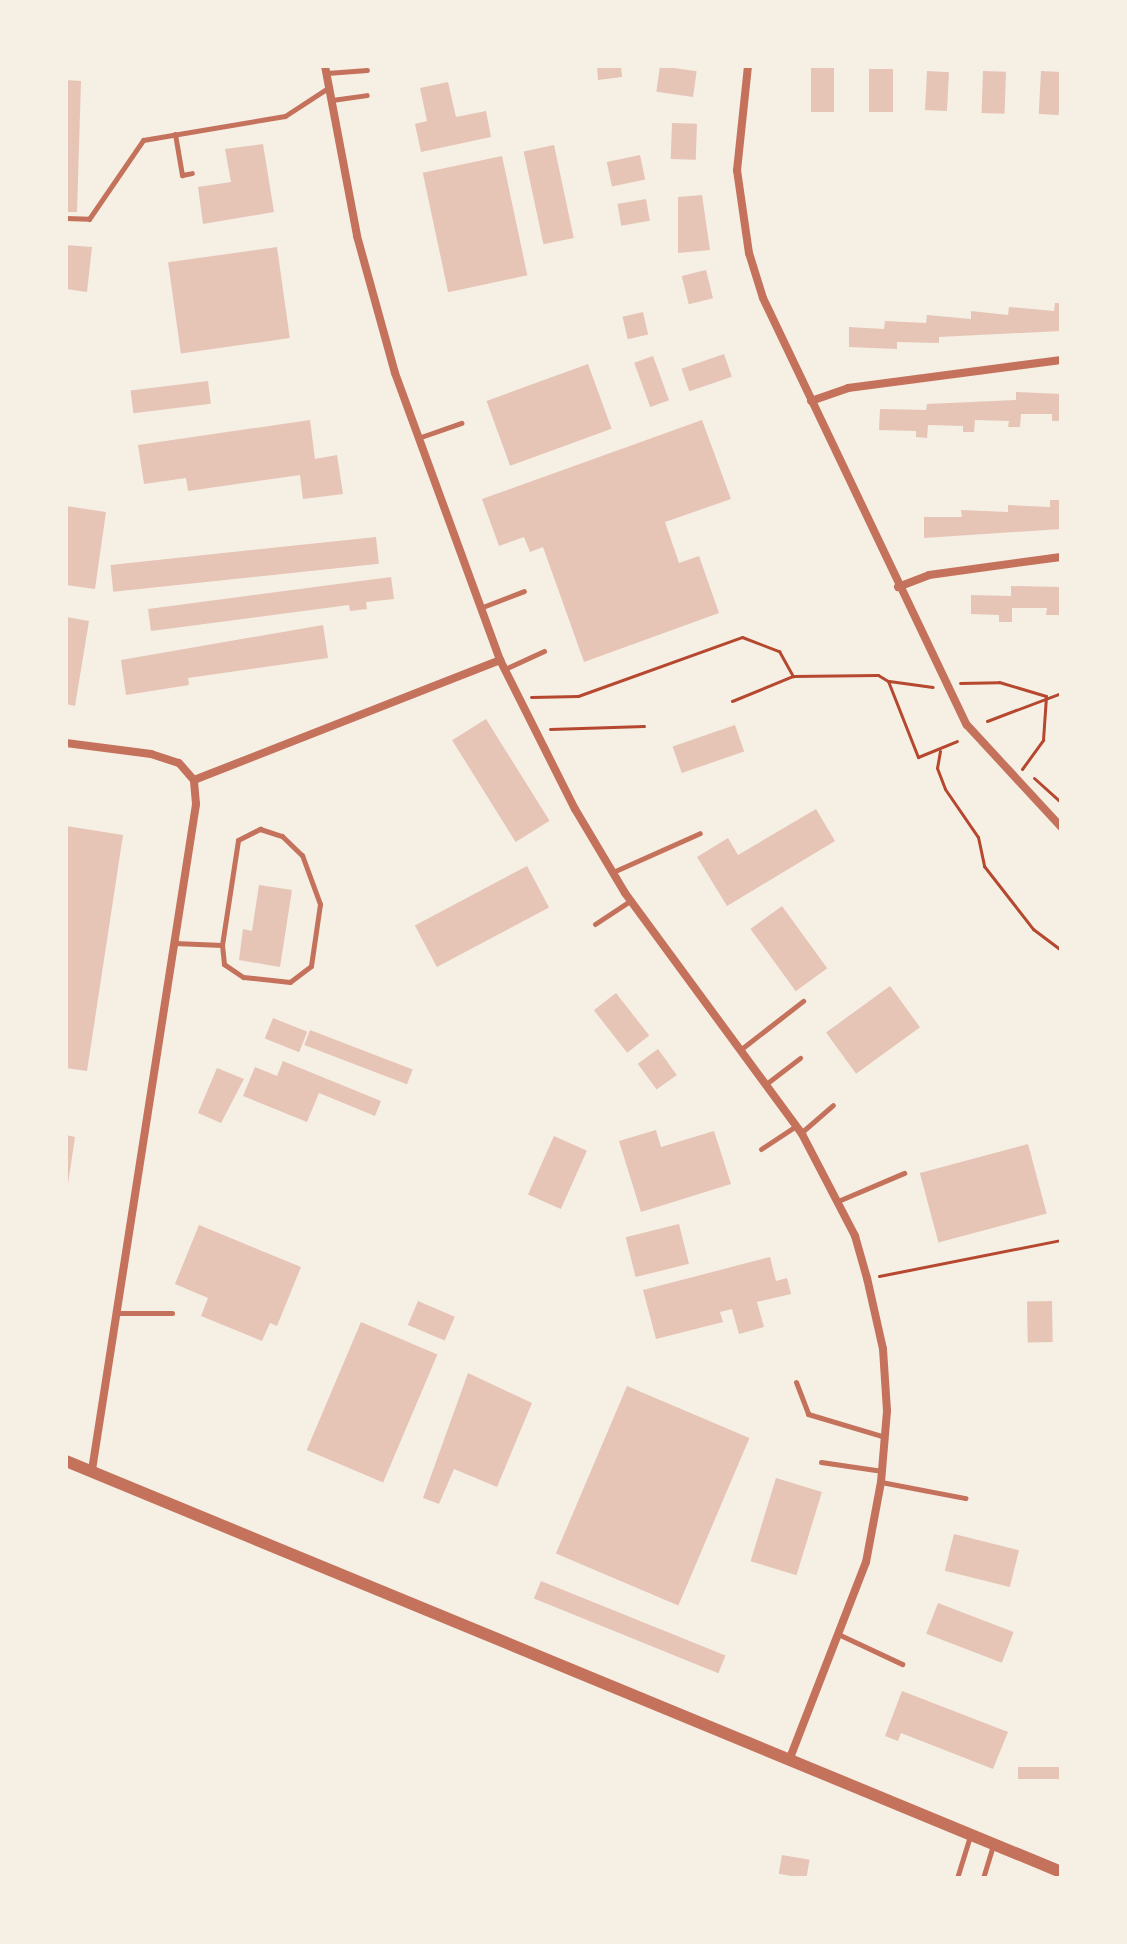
<!DOCTYPE html>
<style>
body{margin:0}
#map{position:relative;width:1127px;height:1944px;overflow:hidden;background:#f6efe4;font-family:"Golos Text",sans-serif}
div>[style]{position:absolute}
[style*='--x']{left:calc(var(--x)*1px);top:calc(var(--y)*1px);width:calc(var(--w)*1px);rotate:calc(var(--a)*1deg)}
.building>*{inset:0;background:#e6c5b7;transform-origin:0 0}
.path>*{height:3px;margin:-1.5px;padding:0 1.5px;transform-origin:1.5px;border-radius:1.5px;background:#b5482f}
.service>*{height:5px;margin:-2.5px;padding:0 2.5px;transform-origin:2.5px;border-radius:2.5px;background:#c5725c}
.minor>*{height:8px;margin:-4px;padding:0 4px;transform-origin:4px;border-radius:4px;background:#c5725c}
.tertiary>*{height:12px;margin:-6px;padding:0 6px;transform-origin:6px;border-radius:6px;background:#c5725c}
span{translate:-50% -50%;white-space:nowrap;text-align:center;line-height:1.15;-webkit-text-stroke:8px #f6efe4;paint-order:stroke}
.frame{position:absolute;inset:0;border:68px solid #f6efe4;pointer-events:none}
</style>
<div id="map">
<div class="building">
<div style="clip-path:polygon(597px 66px,621px 66px,622px 77px,598px 80px)"></div>
<div style="left:660px;top:66px;width:37px;height:26px;rotate:8deg"></div>
<div style="left:811px;top:67px;width:23px;height:45px"></div>
<div style="left:869px;top:69px;width:24px;height:43px"></div>
<div style="left:927px;top:71px;width:22px;height:39px;rotate:3deg"></div>
<div style="left:983px;top:71px;width:23px;height:42px;rotate:2deg"></div>
<div style="left:1041px;top:71px;width:20px;height:43px;rotate:3deg"></div>
<div style="clip-path:polygon(66px 80px,81px 81px,77px 212px,66px 212px)"></div>
<div style="clip-path:polygon(448px 82px,456px 117px,486px 111px,491px 137px,421px 152px,415px 124px,427px 121px,420px 88px)"></div>
<div style="left:672px;top:123px;width:25px;height:36px;rotate:2deg"></div>
<div style="clip-path:polygon(263px 144px,274px 212px,203px 224px,198px 187px,231px 182px,225px 149px)"></div>
<div style="left:554px;top:145px;width:95px;height:31px;rotate:78deg"></div>
<div style="left:640px;top:155px;width:25px;height:34px;rotate:78deg"></div>
<div style="left:502px;top:156px;width:122px;height:81px;rotate:78deg"></div>
<div style="clip-path:polygon(702px 195px,710px 250px,678px 253px,678px 197px)"></div>
<div style="left:646px;top:199px;width:22px;height:29px;rotate:80deg"></div>
<div style="clip-path:polygon(66px 245px,92px 247px,87px 292px,66px 289px)"></div>
<div style="left:277px;top:247px;width:92px;height:110px;rotate:82deg"></div>
<div style="left:706px;top:270px;width:29px;height:25px;rotate:76deg"></div>
<div style="clip-path:polygon(1055px 303px,1061px 303px,1061px 331px,939px 337px,939px 343px,897px 342px,897px 349px,849px 347px,849px 327px,884px 329px,885px 321px,926px 323px,927px 315px,971px 319px,971px 311px,1008px 315px,1009px 307px,1054px 311px)"></div>
<div style="left:643px;top:312px;width:23px;height:21px;rotate:77deg"></div>
<div style="left:724px;top:354px;width:24px;height:45px;rotate:71deg"></div>
<div style="left:653px;top:356px;width:47px;height:20px;rotate:70deg"></div>
<div style="left:588px;top:364px;width:69px;height:108px;rotate:70deg"></div>
<div style="left:208px;top:381px;width:23px;height:78px;rotate:83deg"></div>
<div style="clip-path:polygon(1016px 392px,1061px 394px,1061px 421px,1052px 421px,1052px 414px,1021px 414px,1020px 427px,1008px 427px,1009px 421px,975px 420px,974px 432px,963px 432px,963px 426px,928px 425px,927px 438px,916px 437px,916px 431px,879px 430px,880px 409px,926px 410px,927px 404px,1016px 400px)"></div>
<div style="clip-path:polygon(310px 420px,315px 459px,337px 455px,343px 494px,303px 499px,300px 475px,188px 491px,186px 478px,144px 484px,138px 445px)"></div>
<div style="clip-path:polygon(702px 420px,731px 499px,665px 522px,679px 563px,699px 556px,719px 613px,584px 662px,543px 547px,530px 552px,524px 537px,499px 546px,482px 499px)"></div>
<div style="clip-path:polygon(1050px 500px,1061px 500px,1061px 529px,924px 538px,924px 517px,962px 517px,961px 510px,1008px 512px,1008px 505px,1050px 507px)"></div>
<div style="clip-path:polygon(66px 506px,106px 512px,95px 589px,66px 585px)"></div>
<div style="left:376px;top:537px;width:27px;height:267px;rotate:84deg"></div>
<div style="clip-path:polygon(391px 577px,394px 599px,366px 602px,367px 609px,350px 611px,349px 605px,151px 631px,148px 609px)"></div>
<div style="clip-path:polygon(1011px 586px,1061px 587px,1059px 615px,1046px 615px,1047px 608px,1012px 608px,1012px 622px,999px 622px,999px 615px,971px 614px,971px 595px,1011px 596px)"></div>
<div style="clip-path:polygon(66px 617px,89px 621px,75px 706px,66px 704px)"></div>
<div style="clip-path:polygon(323px 625px,328px 658px,188px 678px,189px 685px,126px 695px,121px 660px)"></div>
<div style="left:486px;top:719px;width:120px;height:40px;rotate:58deg"></div>
<div style="left:735px;top:725px;width:28px;height:66px;rotate:71deg"></div>
<div style="clip-path:polygon(816px 809px,835px 841px,727px 906px,697px 857px,728px 838px,738px 855px)"></div>
<div style="clip-path:polygon(66px 826px,123px 835px,87px 1071px,66px 1068px)"></div>
<div style="left:527px;top:866px;width:47px;height:127px;rotate:62deg"></div>
<div style="clip-path:polygon(259px 885px,292px 890px,280px 967px,239px 960px,243px 929px,252px 931px)"></div>
<div style="left:782px;top:906px;width:77px;height:39px;rotate:54deg"></div>
<div style="left:890px;top:986px;width:51px;height:79px;rotate:54deg"></div>
<div style="left:616px;top:993px;width:54px;height:28px;rotate:52deg"></div>
<div style="left:273px;top:1018px;width:37px;height:22px;rotate:22deg"></div>
<div style="left:310px;top:1030px;width:110px;height:16px;rotate:21deg"></div>
<div style="left:658px;top:1049px;width:32px;height:25px;rotate:54deg"></div>
<div style="clip-path:polygon(283px 1061px,381px 1101px,375px 1116px,319px 1093px,307px 1122px,243px 1096px,255px 1067px,277px 1076px)"></div>
<div style="clip-path:polygon(217px 1068px,244px 1079px,221px 1123px,198px 1113px)"></div>
<div style="clip-path:polygon(656px 1130px,661px 1147px,714px 1131px,731px 1184px,641px 1212px,619px 1141px)"></div>
<div style="clip-path:polygon(66px 1135px,75px 1137px,68px 1184px,66px 1184px)"></div>
<div style="left:554px;top:1136px;width:36px;height:64px;rotate:24deg"></div>
<div style="left:1028px;top:1144px;width:72px;height:112px;rotate:75deg"></div>
<div style="left:679px;top:1224px;width:41px;height:55px;rotate:76deg"></div>
<div style="clip-path:polygon(199px 1225px,301px 1267px,277px 1326px,270px 1323px,262px 1341px,201px 1316px,208px 1298px,175px 1284px)"></div>
<div style="clip-path:polygon(770px 1257px,776px 1281px,787px 1278px,791px 1294px,757px 1302px,764px 1327px,739px 1334px,732px 1309px,720px 1312px,723px 1322px,656px 1339px,643px 1290px)"></div>
<div style="left:418px;top:1301px;width:40px;height:26px;rotate:23deg"></div>
<div style="left:1052px;top:1301px;width:41px;height:25px;rotate:89deg"></div>
<div style="left:361px;top:1322px;width:83px;height:139px;rotate:23deg"></div>
<div style="clip-path:polygon(468px 1373px,532px 1403px,497px 1487px,454px 1469px,439px 1504px,423px 1498px)"></div>
<div style="left:627px;top:1386px;width:133px;height:182px;rotate:23deg"></div>
<div style="left:776px;top:1478px;width:48px;height:87px;rotate:17deg"></div>
<div style="left:954px;top:1534px;width:67px;height:38px;rotate:14deg"></div>
<div style="left:541px;top:1581px;width:199px;height:19px;rotate:22deg"></div>
<div style="left:938px;top:1603px;width:81px;height:33px;rotate:21deg"></div>
<div style="clip-path:polygon(902px 1691px,1008px 1732px,993px 1769px,901px 1733px,898px 1741px,885px 1736px)"></div>
<div style="left:1061px;top:1767px;width:12px;height:43px;rotate:90deg"></div>
<div style="left:782px;top:1855px;width:28px;height:19px;rotate:10deg"></div>
</div>
<div class="path">
<div style="--x:889;--y:681;--w:44;--a:7.8"></div>
<div style="--x:960;--y:683;--w:39;--a:-1"></div>
<div style="--x:999;--y:682;--w:49;--a:16.6"></div>
<div style="--x:531;--y:697;--w:47;--a:-1.2"></div>
<div style="--x:578;--y:696;--w:174;--a:-19.8"></div>
<div style="--x:742;--y:637;--w:40;--a:21"></div>
<div style="--x:779;--y:651;--w:29;--a:61"></div>
<div style="--x:793;--y:676;--w:85;--a:-0.7"></div>
<div style="--x:878;--y:675;--w:12;--a:31"></div>
<div style="--x:888;--y:681;--w:82;--a:68.5"></div>
<div style="--x:918;--y:757;--w:42;--a:-22.3"></div>
<div style="--x:732;--y:701;--w:66;--a:-22.3"></div>
<div style="--x:987;--y:721;--w:79;--a:-20.7"></div>
<div style="--x:550;--y:729;--w:94;--a:-1.8"></div>
<div style="--x:940;--y:751;--w:17;--a:100"></div>
<div style="--x:937;--y:768;--w:22;--a:69"></div>
<div style="--x:945;--y:789;--w:58;--a:55.5"></div>
<div style="--x:978;--y:837;--w:30;--a:78"></div>
<div style="--x:984;--y:866;--w:80;--a:52.1"></div>
<div style="--x:1033;--y:929;--w:35;--a:37"></div>
<div style="--x:1022;--y:769;--w:36;--a:-54"></div>
<div style="--x:1043;--y:740;--w:44;--a:-86.1"></div>
<div style="--x:1034;--y:778;--w:36;--a:42"></div>
<div style="--x:879;--y:1276;--w:186;--a:-11.2"></div>
</div>
<div class="service">
<div style="--x:327;--y:73;--w:40;--a:-4.3"></div>
<div style="--x:332;--y:100;--w:35;--a:-8"></div>
<div style="--x:175;--y:134;--w:42;--a:80.3"></div>
<div style="--x:182;--y:175;--w:10;--a:-11"></div>
<div style="--x:66;--y:218;--w:23;--a:2"></div>
<div style="--x:89;--y:219;--w:96;--a:-55.6"></div>
<div style="--x:143;--y:140;--w:144;--a:-9.6"></div>
<div style="--x:285;--y:116;--w:51;--a:-33.1"></div>
<div style="--x:418;--y:438;--w:46;--a:-19.2"></div>
<div style="--x:480;--y:608;--w:47;--a:-21.1"></div>
<div style="--x:505;--y:669;--w:43;--a:-24.8"></div>
<div style="--x:613;--y:872;--w:95;--a:-24.1"></div>
<div style="--x:595;--y:924;--w:42;--a:-33.3"></div>
<div style="--x:174;--y:943;--w:48;--a:2.4"></div>
<div style="--x:222;--y:945;--w:106;--a:-81.3"></div>
<div style="--x:238;--y:840;--w:25;--a:-27"></div>
<div style="--x:260;--y:829;--w:23;--a:18"></div>
<div style="--x:282;--y:836;--w:28;--a:44"></div>
<div style="--x:302;--y:855;--w:52;--a:69.8"></div>
<div style="--x:320;--y:904;--w:63;--a:98.3"></div>
<div style="--x:311;--y:966;--w:26;--a:143"></div>
<div style="--x:290;--y:982;--w:47;--a:-173.9"></div>
<div style="--x:243;--y:977;--w:23;--a:-146"></div>
<div style="--x:224;--y:964;--w:19;--a:-96"></div>
<div style="--x:740;--y:1050;--w:80;--a:-37.9"></div>
<div style="--x:766;--y:1084;--w:43;--a:-37.4"></div>
<div style="--x:802;--y:1132;--w:41;--a:-41.1"></div>
<div style="--x:761;--y:1149;--w:42;--a:-33.3"></div>
<div style="--x:838;--y:1201;--w:72;--a:-23"></div>
<div style="--x:117;--y:1313;--w:55;--a:0"></div>
<div style="--x:796;--y:1382;--w:34;--a:69"></div>
<div style="--x:808;--y:1414;--w:80;--a:16.6"></div>
<div style="--x:821;--y:1462;--w:62;--a:8.4"></div>
<div style="--x:881;--y:1482;--w:86;--a:10.8"></div>
<div style="--x:838;--y:1634;--w:71;--a:25.1"></div>
<div style="--x:957;--y:1878;--w:44;--a:-72.8"></div>
<div style="--x:983;--y:1878;--w:34;--a:-73"></div>
</div>
<div class="minor">
<div style="--x:325;--y:66;--w:173;--a:79.3"></div>
<div style="--x:357;--y:236;--w:142;--a:74.5"></div>
<div style="--x:395;--y:373;--w:306;--a:69.9"></div>
<div style="--x:500;--y:660;--w:167;--a:63.3"></div>
<div style="--x:575;--y:809;--w:98;--a:59.2"></div>
<div style="--x:625;--y:893;--w:299;--a:53.7"></div>
<div style="--x:802;--y:1134;--w:115;--a:62.5"></div>
<div style="--x:855;--y:1236;--w:44;--a:74.1"></div>
<div style="--x:867;--y:1278;--w:73;--a:77.3"></div>
<div style="--x:883;--y:1349;--w:62;--a:86.3"></div>
<div style="--x:887;--y:1411;--w:71;--a:94.8"></div>
<div style="--x:881;--y:1482;--w:81;--a:100.6"></div>
<div style="--x:866;--y:1562;--w:210;--a:111.2"></div>
<div style="--x:748;--y:66;--w:105;--a:96"></div>
<div style="--x:737;--y:170;--w:84;--a:81.8"></div>
<div style="--x:749;--y:253;--w:47;--a:72.7"></div>
<div style="--x:763;--y:298;--w:473;--a:64.5"></div>
<div style="--x:967;--y:725;--w:139;--a:47.3"></div>
<div style="--x:811;--y:401;--w:39;--a:-19"></div>
<div style="--x:848;--y:388;--w:215;--a:-7.5"></div>
<div style="--x:898;--y:587;--w:33;--a:-21"></div>
<div style="--x:929;--y:575;--w:133;--a:-7.8"></div>
<div style="--x:66;--y:743;--w:86;--a:7.4"></div>
<div style="--x:151;--y:754;--w:29;--a:18"></div>
<div style="--x:179;--y:763;--w:23;--a:49"></div>
<div style="--x:194;--y:780;--w:329;--a:-21.4"></div>
<div style="--x:92;--y:1470;--w:674;--a:-81.12"></div>
<div style="--x:196;--y:804;--w:24;--a:-95"></div>
</div>
<div class="tertiary">
<div style="--x:66;--y:1461;--w:1077;--a:22.44"></div>
</div>
<div class="frame"></div>
</div>
